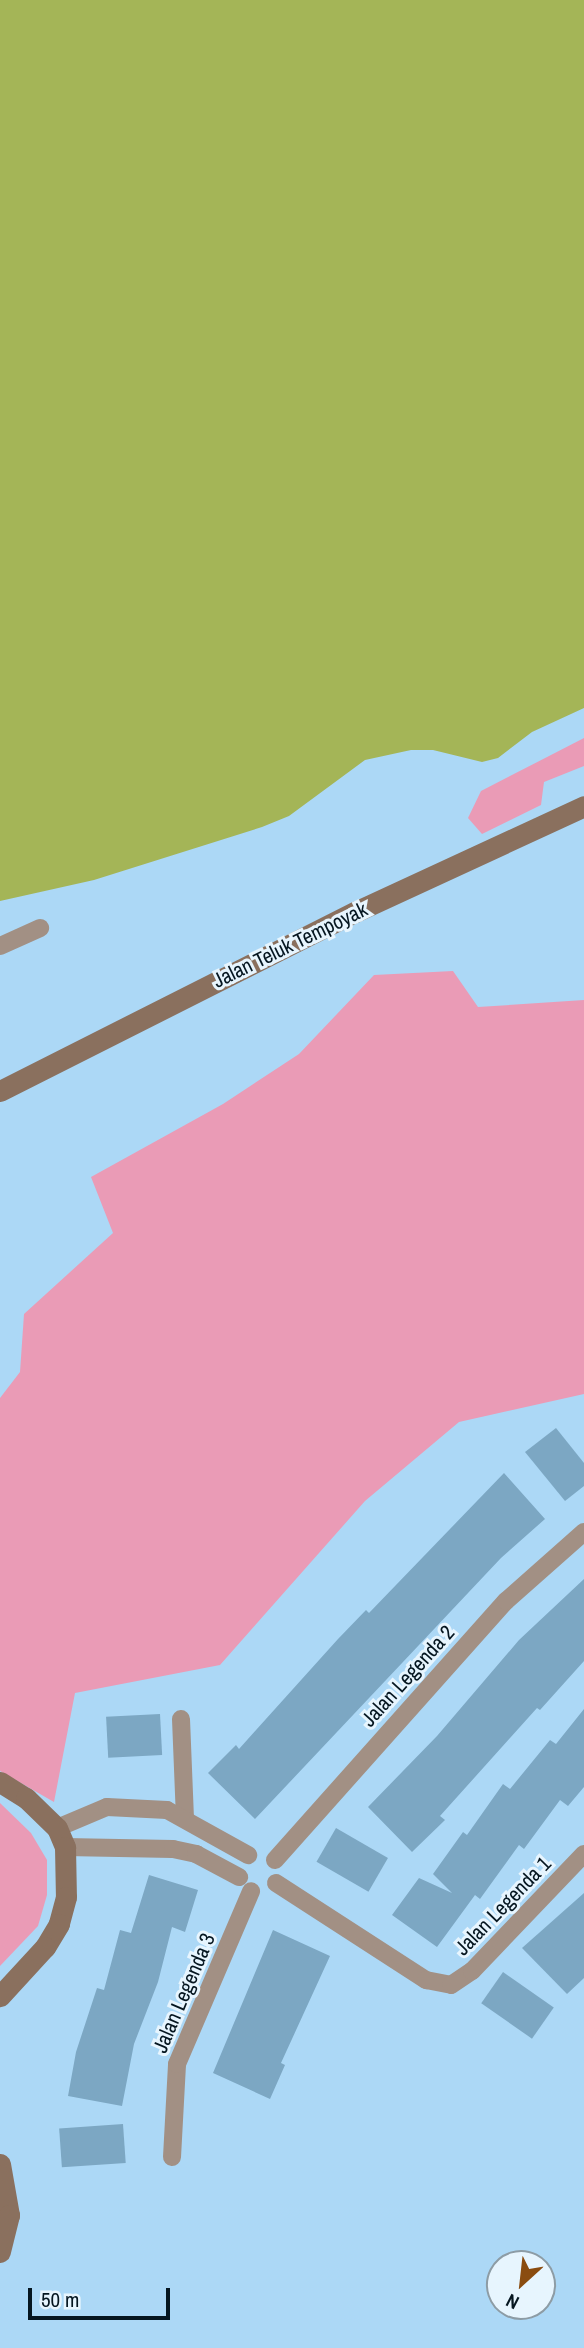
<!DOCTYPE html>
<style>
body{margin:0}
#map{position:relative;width:584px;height:2348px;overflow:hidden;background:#acd8f6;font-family:"Archivo Narrow",sans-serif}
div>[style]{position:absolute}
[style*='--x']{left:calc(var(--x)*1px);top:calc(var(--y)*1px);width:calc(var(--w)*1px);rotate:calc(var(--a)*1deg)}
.green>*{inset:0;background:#ea9bb6}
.water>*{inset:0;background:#a4b557}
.building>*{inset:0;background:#7ca7c3;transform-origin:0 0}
.street>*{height:18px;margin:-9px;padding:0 9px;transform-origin:9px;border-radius:9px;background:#a29084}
.secondary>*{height:21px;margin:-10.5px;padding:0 10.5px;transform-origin:10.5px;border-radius:10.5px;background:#8a705e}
span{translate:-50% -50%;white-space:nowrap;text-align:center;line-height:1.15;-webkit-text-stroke:6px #e7f5fe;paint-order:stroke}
.street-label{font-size:21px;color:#051620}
.north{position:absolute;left:486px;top:2250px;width:70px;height:70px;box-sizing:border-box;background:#e7f5fe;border:2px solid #8d9ca5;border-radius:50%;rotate:207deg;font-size:19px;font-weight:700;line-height:28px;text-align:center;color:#051620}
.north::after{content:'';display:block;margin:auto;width:24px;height:32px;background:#8a4c10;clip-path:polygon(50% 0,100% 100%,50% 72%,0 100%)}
.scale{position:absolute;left:28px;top:2288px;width:142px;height:32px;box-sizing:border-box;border:4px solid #051620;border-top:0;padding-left:9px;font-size:21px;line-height:24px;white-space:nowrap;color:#051620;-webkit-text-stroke:5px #e7f5fe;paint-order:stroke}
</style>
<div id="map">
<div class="green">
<div style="clip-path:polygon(584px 738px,584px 766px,544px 782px,541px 805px,482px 834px,468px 818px,481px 791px)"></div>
<div style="clip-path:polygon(453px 971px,478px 1007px,584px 1000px,584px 1394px,459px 1422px,365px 1501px,220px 1665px,75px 1693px,54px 1802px,0 1771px,0 1398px,20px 1372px,24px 1314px,113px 1233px,91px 1177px,223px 1104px,299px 1054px,374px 975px)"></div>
<div style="clip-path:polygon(0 1803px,31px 1833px,47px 1860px,47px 1895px,38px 1926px,0 1966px)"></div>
</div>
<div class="water">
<div style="clip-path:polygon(0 0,584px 0,584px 708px,532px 732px,498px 758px,482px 762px,433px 750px,411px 750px,365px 760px,289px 816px,262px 827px,94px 880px,0 901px)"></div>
</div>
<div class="building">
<div style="clip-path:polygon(556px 1428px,584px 1463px,584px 1486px,565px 1501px,525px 1452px)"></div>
<div style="clip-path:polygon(504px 1473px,545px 1519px,501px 1558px,255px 1819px,208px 1773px,236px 1745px,239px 1749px,338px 1639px,366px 1610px,369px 1613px)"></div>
<div style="clip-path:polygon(584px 1579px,584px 1661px,540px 1710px,537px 1708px,440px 1816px,445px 1820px,412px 1852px,368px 1807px,437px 1736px,519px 1640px)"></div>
<div style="clip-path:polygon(584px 1709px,584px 1787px,568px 1806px,560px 1800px,524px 1849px,519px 1845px,480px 1899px,475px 1895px,437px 1947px,392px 1915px,419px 1878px,452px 1893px,433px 1874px,463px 1832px,467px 1835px,503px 1784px,510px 1789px,550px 1740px,556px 1744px)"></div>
<div style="left:160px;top:1714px;width:41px;height:54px;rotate:87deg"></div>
<div style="left:336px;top:1828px;width:60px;height:39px;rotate:30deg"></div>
<div style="clip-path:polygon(149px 1875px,198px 1890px,185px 1932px,172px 1927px,158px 1982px,134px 2044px,122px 2106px,68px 2096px,76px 2052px,97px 1988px,104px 1990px,120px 1930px,131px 1933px)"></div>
<div style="clip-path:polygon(584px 1893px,584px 1978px,567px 1994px,522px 1948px)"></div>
<div style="clip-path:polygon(273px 1930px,330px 1956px,281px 2063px,285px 2065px,270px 2099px,213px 2073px)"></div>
<div style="left:503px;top:1972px;width:62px;height:38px;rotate:35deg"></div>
<div style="left:123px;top:2124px;width:39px;height:64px;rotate:86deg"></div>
</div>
<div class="street">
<div style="--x:0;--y:946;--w:44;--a:-24.2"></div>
<div style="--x:181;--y:1719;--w:99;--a:87.7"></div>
<div style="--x:57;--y:1828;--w:54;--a:-22.8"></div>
<div style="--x:107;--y:1807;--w:60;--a:2.9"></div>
<div style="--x:167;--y:1810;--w:93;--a:29.1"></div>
<div style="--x:65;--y:1847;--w:108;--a:1.1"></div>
<div style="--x:173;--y:1849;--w:24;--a:12"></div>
<div style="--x:196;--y:1854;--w:49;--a:28.1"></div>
<div style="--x:275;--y:1860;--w:347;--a:-48.3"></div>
<div style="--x:506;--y:1601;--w:104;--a:-41.5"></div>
<div style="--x:276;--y:1883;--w:179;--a:32.9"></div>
<div style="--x:426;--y:1980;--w:25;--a:11"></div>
<div style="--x:451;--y:1985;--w:25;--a:-34"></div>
<div style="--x:472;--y:1971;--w:162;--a:-46.3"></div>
<div style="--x:172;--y:2157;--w:93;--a:-86.9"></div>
<div style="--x:177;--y:2064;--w:188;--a:-66.8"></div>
</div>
<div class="secondary">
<div style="--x:0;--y:1091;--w:398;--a:-26.8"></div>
<div style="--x:355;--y:912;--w:252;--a:-24.8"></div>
<div style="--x:0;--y:1782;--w:31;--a:32"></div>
<div style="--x:26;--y:1798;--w:43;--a:44.1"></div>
<div style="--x:57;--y:1828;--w:21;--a:67"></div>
<div style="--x:65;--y:1847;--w:50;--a:88.9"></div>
<div style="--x:66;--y:1897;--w:28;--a:105"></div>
<div style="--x:59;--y:1924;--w:27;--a:121"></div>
<div style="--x:45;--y:1947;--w:67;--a:132.6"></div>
<div style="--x:0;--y:2164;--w:52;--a:80"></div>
<div style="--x:9;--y:2215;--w:38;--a:104"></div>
</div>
<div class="street-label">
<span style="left:290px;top:945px;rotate:-26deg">Jalan Teluk Tempoyak</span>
<span style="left:408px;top:1676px;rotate:-48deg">Jalan Legenda 2</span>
<span style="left:503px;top:1906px;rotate:-46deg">Jalan Legenda 1</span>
<span style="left:184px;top:1993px;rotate:-67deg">Jalan Legenda 3</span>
</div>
<div class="north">N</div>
<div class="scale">50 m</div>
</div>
